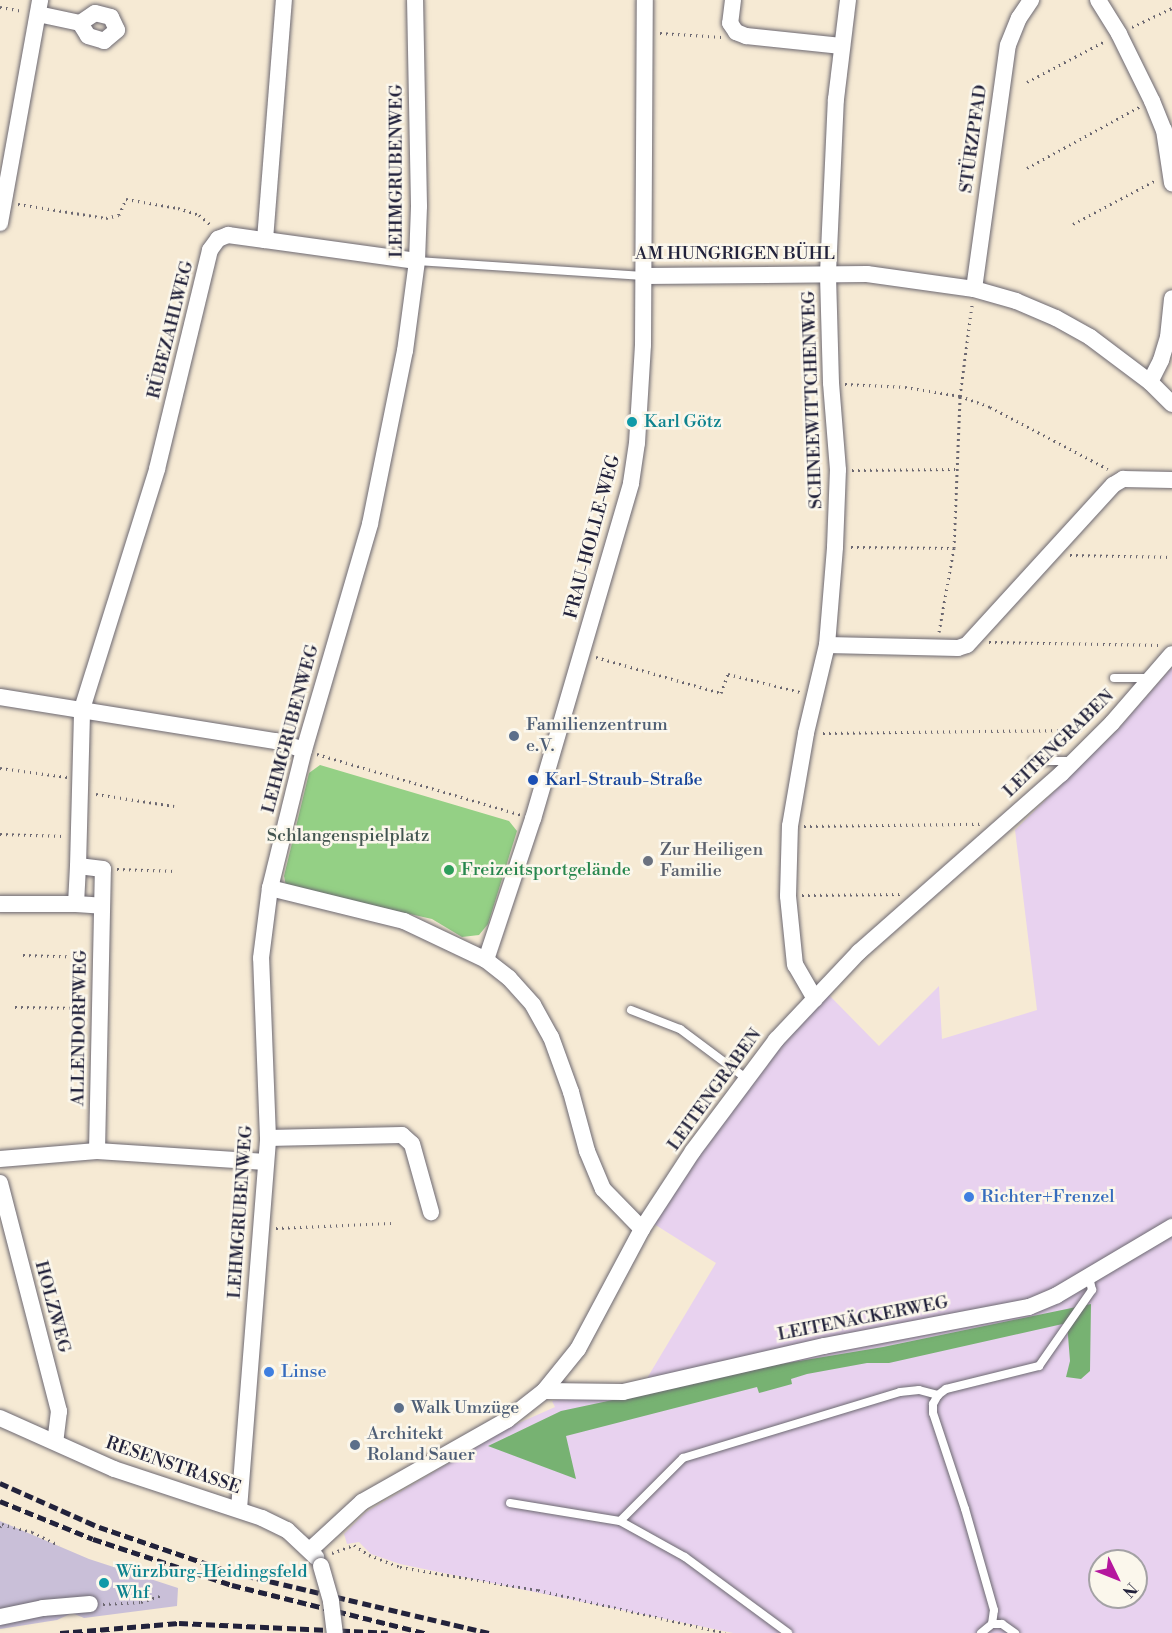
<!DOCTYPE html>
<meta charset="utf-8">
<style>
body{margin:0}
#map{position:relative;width:1172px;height:1633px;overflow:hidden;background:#f6ead4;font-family:"Libre Bodoni",serif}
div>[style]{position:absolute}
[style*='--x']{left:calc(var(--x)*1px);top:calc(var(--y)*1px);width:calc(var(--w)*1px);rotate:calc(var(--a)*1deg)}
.built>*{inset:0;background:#e8d2ef}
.industrial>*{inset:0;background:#c9bfd8}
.green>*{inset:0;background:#94d085}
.forest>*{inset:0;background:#77b272}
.path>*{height:3px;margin-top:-1.5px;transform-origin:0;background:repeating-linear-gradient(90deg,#6c6871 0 1.5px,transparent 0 6px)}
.roads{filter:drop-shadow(0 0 2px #6c6871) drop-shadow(0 0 2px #6c6871)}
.service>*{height:8px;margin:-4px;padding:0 4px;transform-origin:4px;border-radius:4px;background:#fff}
.minor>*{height:16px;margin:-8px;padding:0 8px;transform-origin:8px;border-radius:8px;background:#fff}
.rail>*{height:4.5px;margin-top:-2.25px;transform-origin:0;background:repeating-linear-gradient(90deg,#22223b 0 9px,transparent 0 13.5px)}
.bridges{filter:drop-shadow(0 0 2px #6c6871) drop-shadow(0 0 2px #6c6871)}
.minor-bridge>*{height:16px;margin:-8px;padding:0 8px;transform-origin:8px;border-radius:8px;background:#fff}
.dots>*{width:16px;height:16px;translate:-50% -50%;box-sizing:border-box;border:3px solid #fbf7ec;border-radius:50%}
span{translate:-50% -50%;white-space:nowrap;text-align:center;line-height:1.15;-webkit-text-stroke:5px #fbf7ec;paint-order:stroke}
.street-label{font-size:18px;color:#22223b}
.culture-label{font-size:18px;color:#0d838f}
.left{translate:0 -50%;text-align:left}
.service-label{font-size:18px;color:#4e5e75}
.transit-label{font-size:18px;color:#164399}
.park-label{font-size:18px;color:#445651}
.worship-label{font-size:18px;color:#5b616d}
.leisure-label{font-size:18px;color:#27864d}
.shop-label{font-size:18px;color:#366cbe}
.north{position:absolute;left:1088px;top:1549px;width:60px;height:60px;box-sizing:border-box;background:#fbf7ec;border:2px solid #a4a2a5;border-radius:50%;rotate:133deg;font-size:16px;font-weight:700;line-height:24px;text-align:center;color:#22223b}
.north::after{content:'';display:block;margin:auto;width:21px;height:27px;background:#b5179e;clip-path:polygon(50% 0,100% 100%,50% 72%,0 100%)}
</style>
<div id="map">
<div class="built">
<div style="clip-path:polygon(evenodd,1172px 667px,1172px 1633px,733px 1633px,400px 1564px,371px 1554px,359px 1542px,347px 1544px,344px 1534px,366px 1512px,510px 1427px,555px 1407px,552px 1401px,646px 1380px,716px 1263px,654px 1224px,700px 1154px,781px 1046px,829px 995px,879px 1046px,939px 986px,942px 1039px,1037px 1010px,1015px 830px,1119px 728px,1172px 667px,1100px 1561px,1136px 1561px,1136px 1597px,1100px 1597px,1100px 1561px)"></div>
</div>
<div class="industrial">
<div style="clip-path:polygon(0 1521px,89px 1559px,178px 1588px,177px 1606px,84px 1618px,72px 1613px,57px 1620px,0 1629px)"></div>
</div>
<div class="green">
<div style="clip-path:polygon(320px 765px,509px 821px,517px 831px,488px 924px,479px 935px,462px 937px,432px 919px,286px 886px,284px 876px,309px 773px)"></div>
</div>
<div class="forest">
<div style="clip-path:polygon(1091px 1304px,1090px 1371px,1081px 1379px,1066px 1377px,1070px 1361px,1067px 1323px,889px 1363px,867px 1363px,807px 1374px,791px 1379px,792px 1384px,759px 1393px,757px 1387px,566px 1436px,576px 1479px,488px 1446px,561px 1411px,781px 1364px,883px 1347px)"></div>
</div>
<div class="path">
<div style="--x:0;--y:7;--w:22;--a:10"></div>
<div style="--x:1132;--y:27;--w:44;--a:-25.4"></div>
<div style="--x:660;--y:33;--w:62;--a:3.7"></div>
<div style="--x:1027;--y:82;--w:88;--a:-27.7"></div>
<div style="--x:1027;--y:168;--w:128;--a:-28.6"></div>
<div style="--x:18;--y:204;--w:89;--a:9"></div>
<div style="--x:106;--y:218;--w:13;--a:-13"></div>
<div style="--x:119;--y:215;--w:17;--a:-66"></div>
<div style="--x:126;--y:199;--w:53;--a:9.8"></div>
<div style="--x:178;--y:208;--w:22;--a:18"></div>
<div style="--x:199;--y:215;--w:17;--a:40"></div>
<div style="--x:1073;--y:224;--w:94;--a:-27.9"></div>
<div style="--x:845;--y:384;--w:60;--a:2.9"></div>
<div style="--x:905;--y:387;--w:56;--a:9.3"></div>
<div style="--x:960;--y:396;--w:32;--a:20"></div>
<div style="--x:990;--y:407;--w:133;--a:27.7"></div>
<div style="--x:852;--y:470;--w:103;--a:-0.6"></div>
<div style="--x:851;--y:547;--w:103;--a:0.6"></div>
<div style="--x:1070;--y:555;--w:102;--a:1.1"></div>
<div style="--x:939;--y:632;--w:85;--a:-79.9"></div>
<div style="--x:954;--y:548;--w:152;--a:-87.7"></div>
<div style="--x:960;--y:396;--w:92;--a:-82.5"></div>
<div style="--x:989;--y:642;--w:170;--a:1"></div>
<div style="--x:596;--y:657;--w:130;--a:16.1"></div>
<div style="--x:721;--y:693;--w:20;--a:-70"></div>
<div style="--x:728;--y:674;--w:74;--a:14"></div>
<div style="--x:823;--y:733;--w:260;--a:-0.7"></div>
<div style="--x:317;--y:754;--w:213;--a:16.6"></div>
<div style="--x:0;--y:768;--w:68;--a:7.7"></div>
<div style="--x:96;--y:794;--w:79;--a:8.7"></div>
<div style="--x:804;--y:826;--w:176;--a:-0.7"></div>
<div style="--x:0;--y:834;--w:63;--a:1.8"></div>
<div style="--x:117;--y:869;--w:58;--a:2"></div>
<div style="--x:802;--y:895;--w:101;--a:-0.6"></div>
<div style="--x:23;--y:955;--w:64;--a:1.8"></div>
<div style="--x:15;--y:1007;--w:70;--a:0.8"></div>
<div style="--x:276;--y:1228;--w:115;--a:-2.5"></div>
<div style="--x:0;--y:1527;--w:4;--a:-56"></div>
<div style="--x:2;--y:1524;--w:31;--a:15"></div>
<div style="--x:32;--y:1532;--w:30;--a:26"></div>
<div style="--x:332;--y:1553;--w:23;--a:-20"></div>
<div style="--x:354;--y:1545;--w:18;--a:34"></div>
<div style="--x:369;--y:1555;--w:33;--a:21"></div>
<div style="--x:400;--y:1567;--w:140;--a:9.5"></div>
<div style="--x:538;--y:1590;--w:192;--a:12.9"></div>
<div style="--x:103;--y:1604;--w:38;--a:-3"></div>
<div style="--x:141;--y:1602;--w:20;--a:-18"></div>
</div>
<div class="roads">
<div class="service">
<div style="--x:417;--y:261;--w:227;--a:3.8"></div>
<div style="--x:1114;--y:678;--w:37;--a:0"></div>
<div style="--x:1033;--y:761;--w:40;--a:0"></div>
<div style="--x:631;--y:1010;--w:53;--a:21.2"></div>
<div style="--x:680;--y:1029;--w:84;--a:36.7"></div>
<div style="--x:510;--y:1503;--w:111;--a:9.3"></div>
<div style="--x:620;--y:1521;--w:74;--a:29"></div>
<div style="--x:685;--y:1557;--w:128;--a:36.4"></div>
<div style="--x:620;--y:1521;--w:89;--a:-45"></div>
<div style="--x:683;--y:1458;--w:227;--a:-16.9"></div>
<div style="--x:900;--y:1392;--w:19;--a:-6"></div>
<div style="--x:919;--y:1390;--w:20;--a:15"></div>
<div style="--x:992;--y:1624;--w:10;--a:0"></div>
<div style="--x:1002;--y:1624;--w:16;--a:35"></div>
<div style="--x:981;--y:1633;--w:14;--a:-39"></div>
<div style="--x:992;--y:1624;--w:14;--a:-82"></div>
<div style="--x:994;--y:1610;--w:105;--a:-106"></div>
<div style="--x:965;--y:1509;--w:101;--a:-108.4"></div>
<div style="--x:933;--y:1413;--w:9;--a:-90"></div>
<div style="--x:933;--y:1404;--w:10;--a:-61"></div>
<div style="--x:938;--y:1395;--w:10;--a:-37"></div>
<div style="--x:946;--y:1389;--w:96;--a:-13.9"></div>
<div style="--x:1039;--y:1366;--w:93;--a:-55.1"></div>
<div style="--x:1092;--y:1290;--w:13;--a:-103"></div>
</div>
<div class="minor">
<div style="--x:733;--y:0;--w:23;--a:97"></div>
<div style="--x:730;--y:23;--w:11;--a:56"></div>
<div style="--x:736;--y:32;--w:11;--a:22"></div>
<div style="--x:746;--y:36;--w:96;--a:6"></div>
<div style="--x:1098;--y:0;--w:40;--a:58"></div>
<div style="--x:1119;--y:34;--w:75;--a:63.8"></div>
<div style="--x:1152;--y:101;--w:31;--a:68"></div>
<div style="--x:1164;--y:130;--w:54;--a:81.4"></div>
<div style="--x:38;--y:14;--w:43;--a:12.1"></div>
<div style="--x:80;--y:23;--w:15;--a:58"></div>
<div style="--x:88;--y:36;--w:17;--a:17"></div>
<div style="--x:104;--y:41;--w:17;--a:-40"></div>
<div style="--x:117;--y:30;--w:14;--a:-115"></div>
<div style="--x:111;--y:17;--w:16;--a:-166"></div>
<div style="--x:95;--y:13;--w:18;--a:146"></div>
<div style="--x:0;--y:223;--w:227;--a:-79.8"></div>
<div style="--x:265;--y:240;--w:153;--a:7.9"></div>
<div style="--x:644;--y:276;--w:223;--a:-0.5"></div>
<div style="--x:867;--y:274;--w:108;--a:8"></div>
<div style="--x:974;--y:289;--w:44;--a:15.9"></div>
<div style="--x:1016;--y:301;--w:43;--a:23"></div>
<div style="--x:1056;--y:318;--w:39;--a:29"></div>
<div style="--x:1090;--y:337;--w:75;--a:36.9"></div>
<div style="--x:1150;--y:382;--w:31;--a:45"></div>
<div style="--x:974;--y:289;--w:246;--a:-82.1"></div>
<div style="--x:1008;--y:45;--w:29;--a:-68"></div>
<div style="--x:1019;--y:18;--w:22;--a:-56"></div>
<div style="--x:1150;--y:382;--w:25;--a:-63"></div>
<div style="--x:1161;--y:360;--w:24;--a:-73"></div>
<div style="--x:1168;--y:337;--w:39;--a:-84"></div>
<div style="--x:827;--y:645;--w:131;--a:1.3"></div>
<div style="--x:958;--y:648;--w:9;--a:-18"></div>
<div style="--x:967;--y:645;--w:217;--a:-47.6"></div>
<div style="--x:1113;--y:485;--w:12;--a:-31"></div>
<div style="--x:1123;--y:479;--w:49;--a:1.2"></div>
<div style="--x:0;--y:697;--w:279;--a:9.1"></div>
<div style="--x:276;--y:741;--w:29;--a:18"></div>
<div style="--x:78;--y:866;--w:157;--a:-88.5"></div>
<div style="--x:82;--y:709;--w:251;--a:-72.6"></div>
<div style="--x:157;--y:469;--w:225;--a:-76.4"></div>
<div style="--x:210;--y:250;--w:14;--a:-54"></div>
<div style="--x:218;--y:239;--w:11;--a:-22"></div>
<div style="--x:228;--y:235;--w:37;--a:8"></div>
<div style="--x:265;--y:240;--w:241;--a:-85.5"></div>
<div style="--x:270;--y:888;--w:138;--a:13.8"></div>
<div style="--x:404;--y:921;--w:91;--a:25.4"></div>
<div style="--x:486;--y:960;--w:29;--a:38"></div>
<div style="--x:509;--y:978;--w:36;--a:48"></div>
<div style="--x:533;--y:1005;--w:37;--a:61"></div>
<div style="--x:551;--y:1037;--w:59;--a:70"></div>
<div style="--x:571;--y:1092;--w:61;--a:74.8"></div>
<div style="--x:587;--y:1151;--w:41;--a:67.2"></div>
<div style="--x:603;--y:1189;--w:56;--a:45.7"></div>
<div style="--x:0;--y:904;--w:76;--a:0"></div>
<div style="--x:486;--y:960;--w:149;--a:-71.6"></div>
<div style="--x:533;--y:819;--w:350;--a:-73.7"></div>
<div style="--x:631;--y:483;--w:40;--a:-81.5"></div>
<div style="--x:637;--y:443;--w:98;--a:-86.5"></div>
<div style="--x:643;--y:345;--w:345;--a:-89.7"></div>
<div style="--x:815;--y:999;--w:39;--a:-120"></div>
<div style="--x:795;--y:965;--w:69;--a:-95.8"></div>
<div style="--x:788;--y:896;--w:70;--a:-88.4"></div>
<div style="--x:790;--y:826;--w:94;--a:-80.2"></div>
<div style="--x:806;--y:733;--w:90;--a:-76.6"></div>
<div style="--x:827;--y:645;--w:98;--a:-85.3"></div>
<div style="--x:835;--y:547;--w:77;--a:-87.8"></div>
<div style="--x:838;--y:470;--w:87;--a:-94.6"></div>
<div style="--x:831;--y:383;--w:110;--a:-91.6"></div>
<div style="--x:828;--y:273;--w:174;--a:-87.4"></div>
<div style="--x:836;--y:99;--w:100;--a:-83.1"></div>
<div style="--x:268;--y:1138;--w:134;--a:-1.3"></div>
<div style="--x:402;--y:1135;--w:13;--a:42"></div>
<div style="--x:412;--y:1144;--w:71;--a:74.4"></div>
<div style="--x:97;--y:1151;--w:282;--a:-88.8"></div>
<div style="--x:103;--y:869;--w:25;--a:-173"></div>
<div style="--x:78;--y:866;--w:38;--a:93"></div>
<div style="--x:76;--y:904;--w:26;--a:4"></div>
<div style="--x:0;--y:1159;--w:97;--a:-4.7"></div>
<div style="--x:97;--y:1151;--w:169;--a:3.7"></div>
<div style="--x:0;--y:1183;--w:236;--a:75.5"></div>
<div style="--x:59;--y:1411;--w:31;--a:97"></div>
<div style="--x:544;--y:1391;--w:79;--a:0.7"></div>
<div style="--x:623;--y:1392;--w:206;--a:-12.9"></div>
<div style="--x:824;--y:1346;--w:209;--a:-10.8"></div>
<div style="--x:1029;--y:1307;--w:30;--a:-23"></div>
<div style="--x:1057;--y:1295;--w:134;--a:-30.6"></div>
<div style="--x:0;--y:1418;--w:125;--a:24.1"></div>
<div style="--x:114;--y:1469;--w:156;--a:18.3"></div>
<div style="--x:262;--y:1518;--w:28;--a:26"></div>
<div style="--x:287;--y:1530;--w:40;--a:43"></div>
<div style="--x:239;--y:1509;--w:372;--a:-85.5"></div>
<div style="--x:268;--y:1138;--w:180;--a:-92.2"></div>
<div style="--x:261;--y:958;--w:71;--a:-82.7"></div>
<div style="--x:270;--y:888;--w:142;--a:-76.2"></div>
<div style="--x:304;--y:750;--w:235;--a:-73.7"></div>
<div style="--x:370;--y:524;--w:177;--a:-78.6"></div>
<div style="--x:405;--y:351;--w:91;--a:-82.4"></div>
<div style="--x:417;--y:261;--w:55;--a:-87.9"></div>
<div style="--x:419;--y:206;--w:206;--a:-91.1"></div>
<div style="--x:310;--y:1550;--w:71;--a:-42.7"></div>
<div style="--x:362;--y:1502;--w:167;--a:-29.5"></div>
<div style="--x:507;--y:1420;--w:47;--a:-38.1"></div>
<div style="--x:544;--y:1391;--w:54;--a:-51"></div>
<div style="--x:578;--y:1349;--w:136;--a:-61.9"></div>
<div style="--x:642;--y:1229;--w:93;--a:-56.8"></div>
<div style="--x:693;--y:1151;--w:139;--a:-53.2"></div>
<div style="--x:776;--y:1040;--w:121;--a:-46.7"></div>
<div style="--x:859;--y:952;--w:269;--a:-41.4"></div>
<div style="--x:1061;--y:774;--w:72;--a:-45"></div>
<div style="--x:1112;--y:723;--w:91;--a:-49"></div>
<div style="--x:0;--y:1617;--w:44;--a:-11.8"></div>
<div style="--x:43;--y:1608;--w:47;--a:-4.9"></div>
</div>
</div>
<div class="rail">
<div style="--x:0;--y:1483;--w:108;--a:24"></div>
<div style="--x:99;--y:1527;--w:139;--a:18.8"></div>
<div style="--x:231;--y:1572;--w:265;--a:13.3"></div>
<div style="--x:0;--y:1501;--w:100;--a:22.2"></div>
<div style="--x:93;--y:1539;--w:146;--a:18.3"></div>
<div style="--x:232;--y:1585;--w:199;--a:14"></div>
<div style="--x:60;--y:1633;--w:119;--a:-4.8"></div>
<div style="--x:179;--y:1623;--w:209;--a:2.7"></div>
</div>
<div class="bridges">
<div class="minor-bridge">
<div style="--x:321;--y:1566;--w:37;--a:74"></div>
<div style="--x:331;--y:1602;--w:31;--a:83"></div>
</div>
</div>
<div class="dots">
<div style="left:632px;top:422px;background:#0f9aa8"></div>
<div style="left:514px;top:736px;background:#5c6f8a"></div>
<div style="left:533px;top:780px;background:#1a4fb4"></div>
<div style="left:648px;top:861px;background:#6b7280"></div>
<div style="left:449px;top:870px;background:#2e9e5b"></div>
<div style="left:969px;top:1197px;background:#3f7fe0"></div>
<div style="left:269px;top:1372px;background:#3f7fe0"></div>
<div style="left:399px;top:1408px;background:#5c6f8a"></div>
<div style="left:355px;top:1445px;background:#5c6f8a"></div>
<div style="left:104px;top:1583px;background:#0f9aa8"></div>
</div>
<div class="street-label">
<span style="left:974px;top:139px;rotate:-82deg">STÜRZPFAD</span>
<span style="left:397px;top:171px;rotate:-90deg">LEHMGRUBENWEG</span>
<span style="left:735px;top:254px">AM HUNGRIGEN BÜHL</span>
<span style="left:171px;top:330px;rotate:-76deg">RÜBEZAHLWEG</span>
<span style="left:813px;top:400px;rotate:-92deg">SCHNEEWITTCHENWEG</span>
<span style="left:593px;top:537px;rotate:-75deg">FRAU-HOLLE-WEG</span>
<span style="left:291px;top:729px;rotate:-75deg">LEHMGRUBENWEG</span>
<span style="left:1059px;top:744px;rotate:-44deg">LEITENGRABEN</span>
<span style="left:80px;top:1028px;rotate:-89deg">ALLENDORFWEG</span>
<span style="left:715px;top:1090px;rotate:-54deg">LEITENGRABEN</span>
<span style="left:241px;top:1212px;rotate:-86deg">LEHMGRUBENWEG</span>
<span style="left:52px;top:1307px;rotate:75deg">HOLZWEG</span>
<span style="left:863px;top:1319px;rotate:-11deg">LEITENÄCKERWEG</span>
<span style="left:173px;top:1466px;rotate:19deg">RESENSTRASSE</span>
</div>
<div class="culture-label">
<span class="left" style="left:644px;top:422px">Karl Götz</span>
<span class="left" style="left:116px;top:1583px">Würzburg-Heidingsfeld<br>Whf</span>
</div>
<div class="service-label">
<span class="left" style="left:526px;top:736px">Familienzentrum<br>e.V.</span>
<span class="left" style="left:411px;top:1408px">Walk Umzüge</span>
<span class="left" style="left:367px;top:1445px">Architekt<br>Roland Sauer</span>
</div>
<div class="transit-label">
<span class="left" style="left:545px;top:780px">Karl-Straub-Straße</span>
</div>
<div class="park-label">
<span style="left:348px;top:836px">Schlangenspielplatz</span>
</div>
<div class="worship-label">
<span class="left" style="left:660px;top:861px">Zur Heiligen<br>Familie</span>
</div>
<div class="leisure-label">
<span class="left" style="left:461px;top:870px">Freizeitsportgelände</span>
</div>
<div class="shop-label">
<span class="left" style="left:981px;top:1197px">Richter+Frenzel</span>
<span class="left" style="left:281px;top:1372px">Linse</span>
</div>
<div class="north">N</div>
</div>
